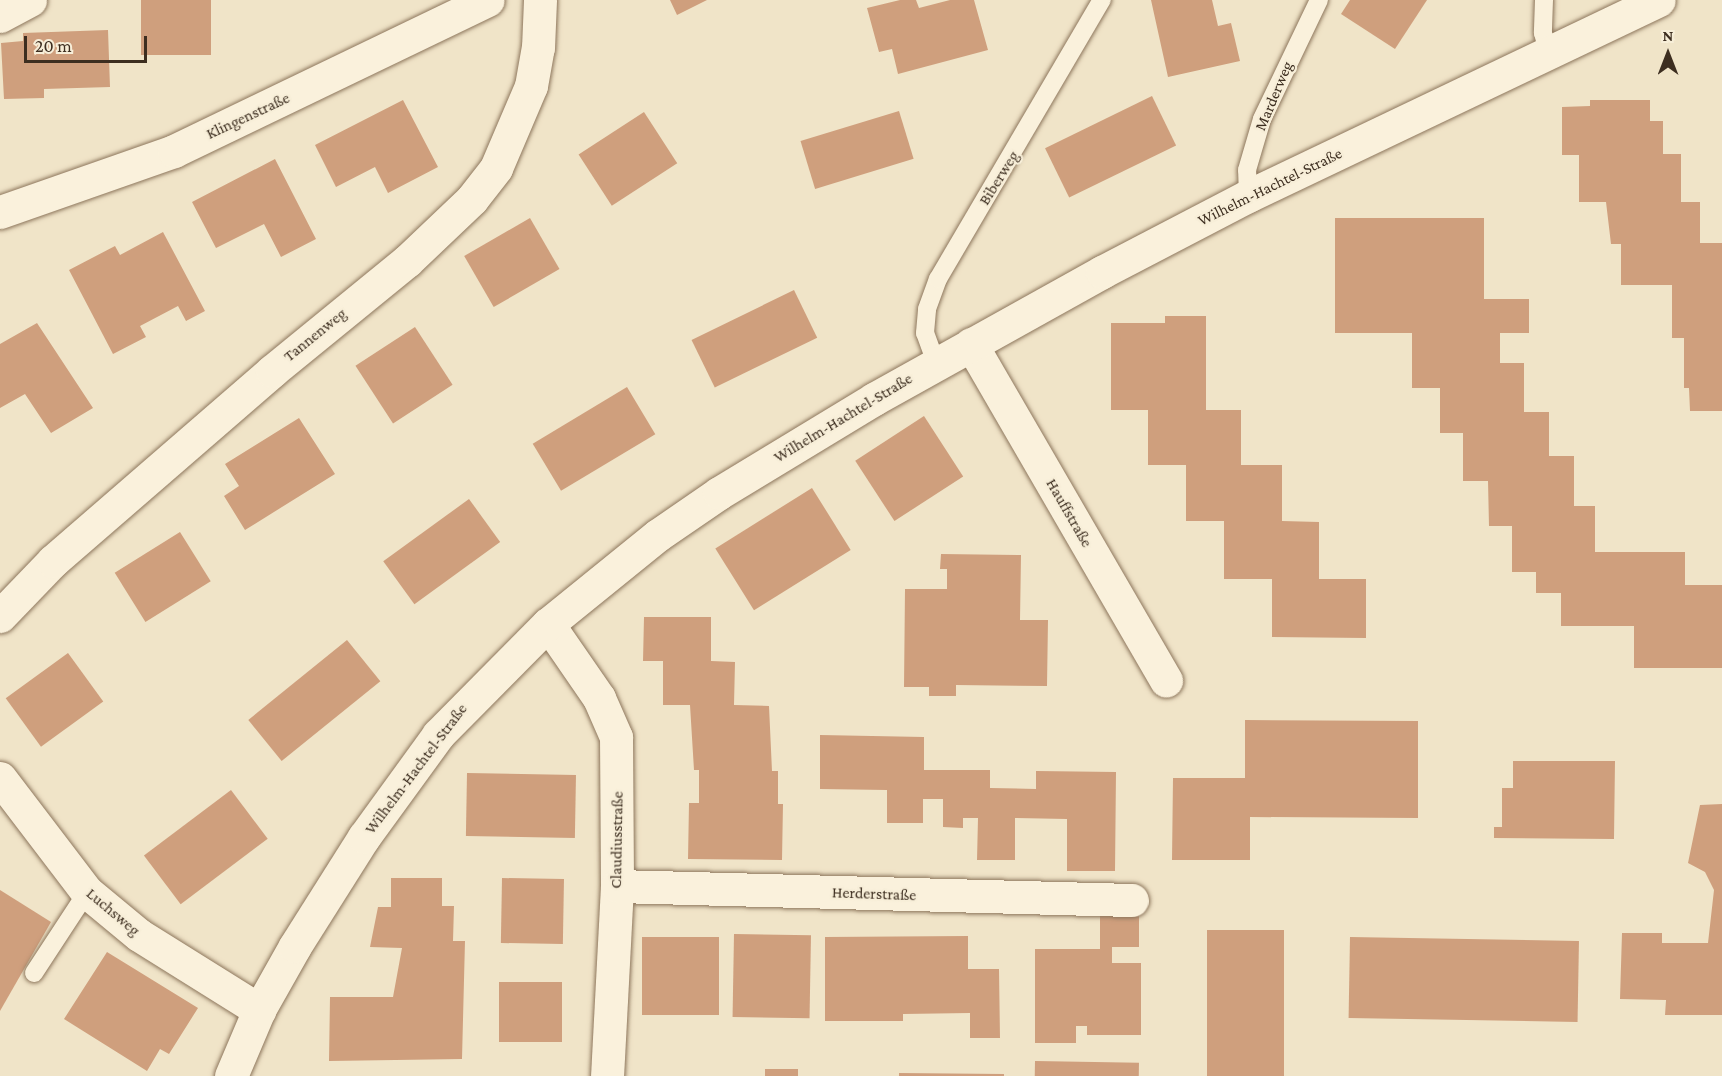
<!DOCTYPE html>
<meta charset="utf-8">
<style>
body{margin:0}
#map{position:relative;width:1722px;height:1076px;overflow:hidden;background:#f0e4c8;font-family:"Crimson Pro",serif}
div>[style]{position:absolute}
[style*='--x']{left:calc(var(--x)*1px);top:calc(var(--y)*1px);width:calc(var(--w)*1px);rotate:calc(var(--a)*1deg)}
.building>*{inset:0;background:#cf9f7d;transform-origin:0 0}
.roads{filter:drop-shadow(0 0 2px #8d765c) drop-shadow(0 0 2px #8d765c)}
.service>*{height:18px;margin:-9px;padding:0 9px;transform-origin:9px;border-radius:9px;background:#faf1dc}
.minor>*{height:33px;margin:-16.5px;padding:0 16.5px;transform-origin:16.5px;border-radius:16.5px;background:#faf1dc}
span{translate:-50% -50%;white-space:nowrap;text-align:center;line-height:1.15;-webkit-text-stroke:4.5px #f7eed8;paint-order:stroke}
.street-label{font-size:16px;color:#3d2e20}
.north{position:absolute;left:1638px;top:24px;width:60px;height:60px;-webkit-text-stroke:4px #f7eed8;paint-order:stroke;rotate:0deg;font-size:16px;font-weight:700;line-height:24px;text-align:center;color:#3d2e20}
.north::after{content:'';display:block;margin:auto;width:21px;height:27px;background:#3d2e20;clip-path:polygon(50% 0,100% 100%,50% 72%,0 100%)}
.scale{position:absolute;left:24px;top:36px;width:123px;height:27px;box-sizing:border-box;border:3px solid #3d2e20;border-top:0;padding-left:8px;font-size:18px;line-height:21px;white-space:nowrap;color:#3d2e20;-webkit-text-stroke:4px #f7eed8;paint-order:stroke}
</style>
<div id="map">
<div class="building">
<div style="left:141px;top:0;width:70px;height:55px"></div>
<div style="clip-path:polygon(670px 0,707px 0,677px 15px)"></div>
<div style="clip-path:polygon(900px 0,916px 0,919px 8px,950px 0,974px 0,988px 50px,898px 74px,892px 49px,879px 52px,867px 8px)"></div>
<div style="clip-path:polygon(1151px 0,1212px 0,1218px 26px,1231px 23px,1240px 61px,1168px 77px)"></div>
<div style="clip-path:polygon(1350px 0,1427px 0,1395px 49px,1341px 14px)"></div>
<div style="clip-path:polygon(108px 30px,110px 87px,44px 89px,44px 98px,4px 99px,1px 43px,23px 41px,23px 33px)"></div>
<div style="left:1152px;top:96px;width:55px;height:119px;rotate:64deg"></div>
<div style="clip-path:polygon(403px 100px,438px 167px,388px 193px,375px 167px,336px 187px,315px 145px)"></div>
<div style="clip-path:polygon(1590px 100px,1650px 100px,1650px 121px,1663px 121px,1663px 154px,1681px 154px,1681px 202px,1700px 202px,1700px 243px,1722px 243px,1722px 411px,1690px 411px,1689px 388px,1684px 388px,1684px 338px,1672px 338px,1672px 285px,1621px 285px,1621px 244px,1611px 244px,1606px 202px,1579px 202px,1579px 155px,1562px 155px,1562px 107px,1590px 106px)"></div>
<div style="left:899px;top:111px;width:50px;height:103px;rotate:73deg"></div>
<div style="left:644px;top:112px;width:61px;height:78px;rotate:57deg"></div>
<div style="clip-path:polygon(275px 159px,316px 239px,281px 257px,264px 224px,216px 248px,192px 202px)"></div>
<div style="left:530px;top:218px;width:59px;height:76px;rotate:60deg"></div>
<div style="clip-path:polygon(1335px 218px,1484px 218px,1484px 299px,1529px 299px,1529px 333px,1500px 333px,1500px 363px,1524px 363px,1524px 412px,1549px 412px,1549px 456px,1574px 456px,1574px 506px,1595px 506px,1595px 552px,1685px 552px,1685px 585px,1722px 585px,1722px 668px,1634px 668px,1634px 626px,1561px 626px,1561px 593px,1536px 593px,1536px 572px,1512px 572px,1512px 526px,1489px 526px,1488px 481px,1463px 481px,1463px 433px,1440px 433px,1440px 388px,1412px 388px,1412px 333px,1335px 333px)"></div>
<div style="clip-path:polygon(163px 232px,205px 311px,186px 321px,178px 306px,140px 326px,146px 337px,113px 354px,69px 270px,115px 246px,120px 255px)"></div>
<div style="left:794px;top:290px;width:53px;height:114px;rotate:64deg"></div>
<div style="clip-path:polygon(1165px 316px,1206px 316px,1206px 410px,1241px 410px,1241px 465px,1282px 465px,1282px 521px,1319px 522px,1319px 579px,1366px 579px,1366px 638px,1272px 637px,1272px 579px,1224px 579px,1224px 521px,1186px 521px,1186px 465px,1148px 465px,1148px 410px,1111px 410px,1111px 323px,1165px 323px)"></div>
<div style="clip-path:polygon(37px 323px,93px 408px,51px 433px,25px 394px,0 408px,0 344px)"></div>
<div style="left:415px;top:327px;width:69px;height:71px;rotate:57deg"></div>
<div style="left:627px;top:387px;width:55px;height:110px;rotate:59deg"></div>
<div style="left:924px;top:416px;width:72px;height:82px;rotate:57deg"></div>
<div style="clip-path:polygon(299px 418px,335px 474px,245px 530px,224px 496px,239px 486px,225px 464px)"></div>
<div style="left:812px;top:488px;width:73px;height:114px;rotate:58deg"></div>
<div style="left:469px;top:499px;width:53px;height:106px;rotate:54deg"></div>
<div style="left:180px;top:532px;width:58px;height:77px;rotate:58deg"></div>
<div style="clip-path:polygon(941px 554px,1021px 555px,1020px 620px,1048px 620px,1047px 686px,956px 685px,956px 696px,929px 696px,929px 687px,904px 687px,905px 589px,947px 589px,947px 569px,940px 569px)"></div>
<div style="clip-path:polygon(644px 617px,711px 617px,711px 661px,735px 662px,734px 705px,769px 706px,772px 771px,778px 771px,778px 804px,783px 804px,782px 860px,688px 859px,689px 803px,699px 803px,699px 770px,694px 770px,690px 705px,663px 705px,663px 661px,643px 661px)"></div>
<div style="left:347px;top:640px;width:53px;height:127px;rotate:51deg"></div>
<div style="left:68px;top:653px;width:60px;height:77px;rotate:54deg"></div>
<div style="clip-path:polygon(1245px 720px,1418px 721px,1418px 818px,1250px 817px,1250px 860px,1172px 860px,1173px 778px,1245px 778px)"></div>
<div style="clip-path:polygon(820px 735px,924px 737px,924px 770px,990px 770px,990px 788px,1036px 789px,1036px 771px,1116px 772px,1115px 871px,1067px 871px,1067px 819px,1015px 818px,1015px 860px,977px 860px,978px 818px,963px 818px,963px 828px,943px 827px,943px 799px,923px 799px,923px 823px,887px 823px,887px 790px,820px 789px)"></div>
<div style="clip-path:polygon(1513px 761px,1615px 761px,1614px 839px,1494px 838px,1494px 827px,1502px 827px,1502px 788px,1513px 788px)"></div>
<div style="left:467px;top:773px;width:109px;height:63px;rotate:1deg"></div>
<div style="left:231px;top:790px;width:61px;height:109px;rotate:53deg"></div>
<div style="clip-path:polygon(1722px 804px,1722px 1015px,1665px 1015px,1666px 1000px,1620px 999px,1622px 933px,1662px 933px,1662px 943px,1708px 943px,1714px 890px,1705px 872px,1688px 863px,1700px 805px)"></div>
<div style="clip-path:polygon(391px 878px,442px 878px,442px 906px,454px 906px,453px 941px,465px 941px,462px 1059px,329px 1061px,330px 997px,393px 997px,402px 948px,370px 947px,378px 907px,391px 907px)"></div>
<div style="left:502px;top:878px;width:62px;height:65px;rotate:1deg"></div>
<div style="clip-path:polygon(0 890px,51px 922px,0 1011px)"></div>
<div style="clip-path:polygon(1100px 912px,1139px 912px,1139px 947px,1112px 947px,1112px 963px,1141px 963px,1141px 1035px,1087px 1035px,1087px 1026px,1076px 1026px,1076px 1043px,1035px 1043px,1035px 949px,1100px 949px)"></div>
<div style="left:1207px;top:930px;width:77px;height:146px"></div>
<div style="left:734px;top:934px;width:77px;height:83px;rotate:1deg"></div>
<div style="clip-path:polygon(968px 936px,968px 969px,999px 969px,1000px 1038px,970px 1038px,970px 1013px,903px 1014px,903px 1021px,825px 1021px,825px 937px)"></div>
<div style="left:719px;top:937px;width:78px;height:77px;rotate:90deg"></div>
<div style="left:1350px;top:937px;width:229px;height:81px;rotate:1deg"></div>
<div style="clip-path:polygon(107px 952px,198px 1008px,169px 1054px,160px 1049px,147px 1071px,64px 1019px)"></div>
<div style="left:499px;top:982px;width:63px;height:60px"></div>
<div style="left:1035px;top:1061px;width:104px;height:15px;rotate:1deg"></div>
<div style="left:765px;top:1069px;width:33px;height:7px"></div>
<div style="clip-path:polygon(899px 1073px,1004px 1074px,1004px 1076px,899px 1076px)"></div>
</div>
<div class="roads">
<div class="service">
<div style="--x:1544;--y:0;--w:33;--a:92"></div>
<div style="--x:1543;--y:33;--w:23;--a:75"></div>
<div style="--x:1248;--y:196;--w:26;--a:-92"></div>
<div style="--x:1247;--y:170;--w:53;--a:-73.6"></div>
<div style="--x:1262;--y:119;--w:132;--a:-64.4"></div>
<div style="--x:936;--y:363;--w:32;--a:-110"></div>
<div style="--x:925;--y:333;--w:24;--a:-85"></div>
<div style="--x:927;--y:309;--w:32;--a:-70"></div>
<div style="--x:938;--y:279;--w:324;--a:-59.6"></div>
<div style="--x:34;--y:973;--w:97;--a:-56.8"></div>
</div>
<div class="minor">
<div style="--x:0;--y:16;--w:34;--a:-28"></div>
<div style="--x:0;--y:212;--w:184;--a:-19.3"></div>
<div style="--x:174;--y:151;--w:348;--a:-25.7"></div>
<div style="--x:971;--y:344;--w:389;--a:59.9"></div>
<div style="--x:0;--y:616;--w:76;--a:-46.1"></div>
<div style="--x:53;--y:561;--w:290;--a:-40.9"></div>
<div style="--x:272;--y:371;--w:174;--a:-39.2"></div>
<div style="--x:407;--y:261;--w:90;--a:-43.6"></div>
<div style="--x:472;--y:199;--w:39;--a:-52"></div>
<div style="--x:496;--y:168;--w:89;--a:-66.9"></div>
<div style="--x:531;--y:86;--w:39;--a:-80"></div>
<div style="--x:538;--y:48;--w:48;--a:-87.6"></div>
<div style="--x:548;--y:624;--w:90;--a:55.4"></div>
<div style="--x:599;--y:698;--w:43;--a:66.4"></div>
<div style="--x:616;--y:737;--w:149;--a:89.6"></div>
<div style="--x:617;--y:886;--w:190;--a:93"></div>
<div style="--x:0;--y:778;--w:143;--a:52.7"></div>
<div style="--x:87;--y:892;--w:67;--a:39.6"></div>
<div style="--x:139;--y:935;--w:142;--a:32"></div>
<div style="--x:617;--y:886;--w:515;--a:1.56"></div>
<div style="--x:231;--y:1076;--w:72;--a:-67"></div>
<div style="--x:259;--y:1010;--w:73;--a:-60.6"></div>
<div style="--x:295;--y:946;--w:129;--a:-57.7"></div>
<div style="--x:364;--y:837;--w:126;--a:-54"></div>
<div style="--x:438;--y:735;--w:156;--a:-45.3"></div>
<div style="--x:548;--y:624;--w:141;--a:-39"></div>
<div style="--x:658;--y:535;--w:74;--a:-34.5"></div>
<div style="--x:719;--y:493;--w:181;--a:-31.2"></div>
<div style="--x:874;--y:399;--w:261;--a:-29.1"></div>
<div style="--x:1102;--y:272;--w:165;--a:-27.5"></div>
<div style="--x:1248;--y:196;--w:455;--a:-25.5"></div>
</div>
</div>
<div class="street-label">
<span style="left:1274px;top:96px;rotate:-67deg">Marderweg</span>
<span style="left:248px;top:116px;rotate:-25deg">Klingenstraße</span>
<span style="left:999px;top:178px;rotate:-58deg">Biberweg</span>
<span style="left:1270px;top:187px;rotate:-26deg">Wilhelm-Hachtel-Straße</span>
<span style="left:315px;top:335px;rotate:-39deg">Tannenweg</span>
<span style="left:843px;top:418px;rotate:-31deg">Wilhelm-Hachtel-Straße</span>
<span style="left:1069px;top:513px;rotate:60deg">Hauffstraße</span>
<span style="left:416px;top:769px;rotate:-53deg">Wilhelm-Hachtel-Straße</span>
<span style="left:617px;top:840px;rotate:-89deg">Claudiusstraße</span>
<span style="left:874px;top:894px;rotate:2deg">Herderstraße</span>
<span style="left:113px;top:912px;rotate:40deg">Luchsweg</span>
</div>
<div class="north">N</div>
<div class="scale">20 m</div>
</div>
